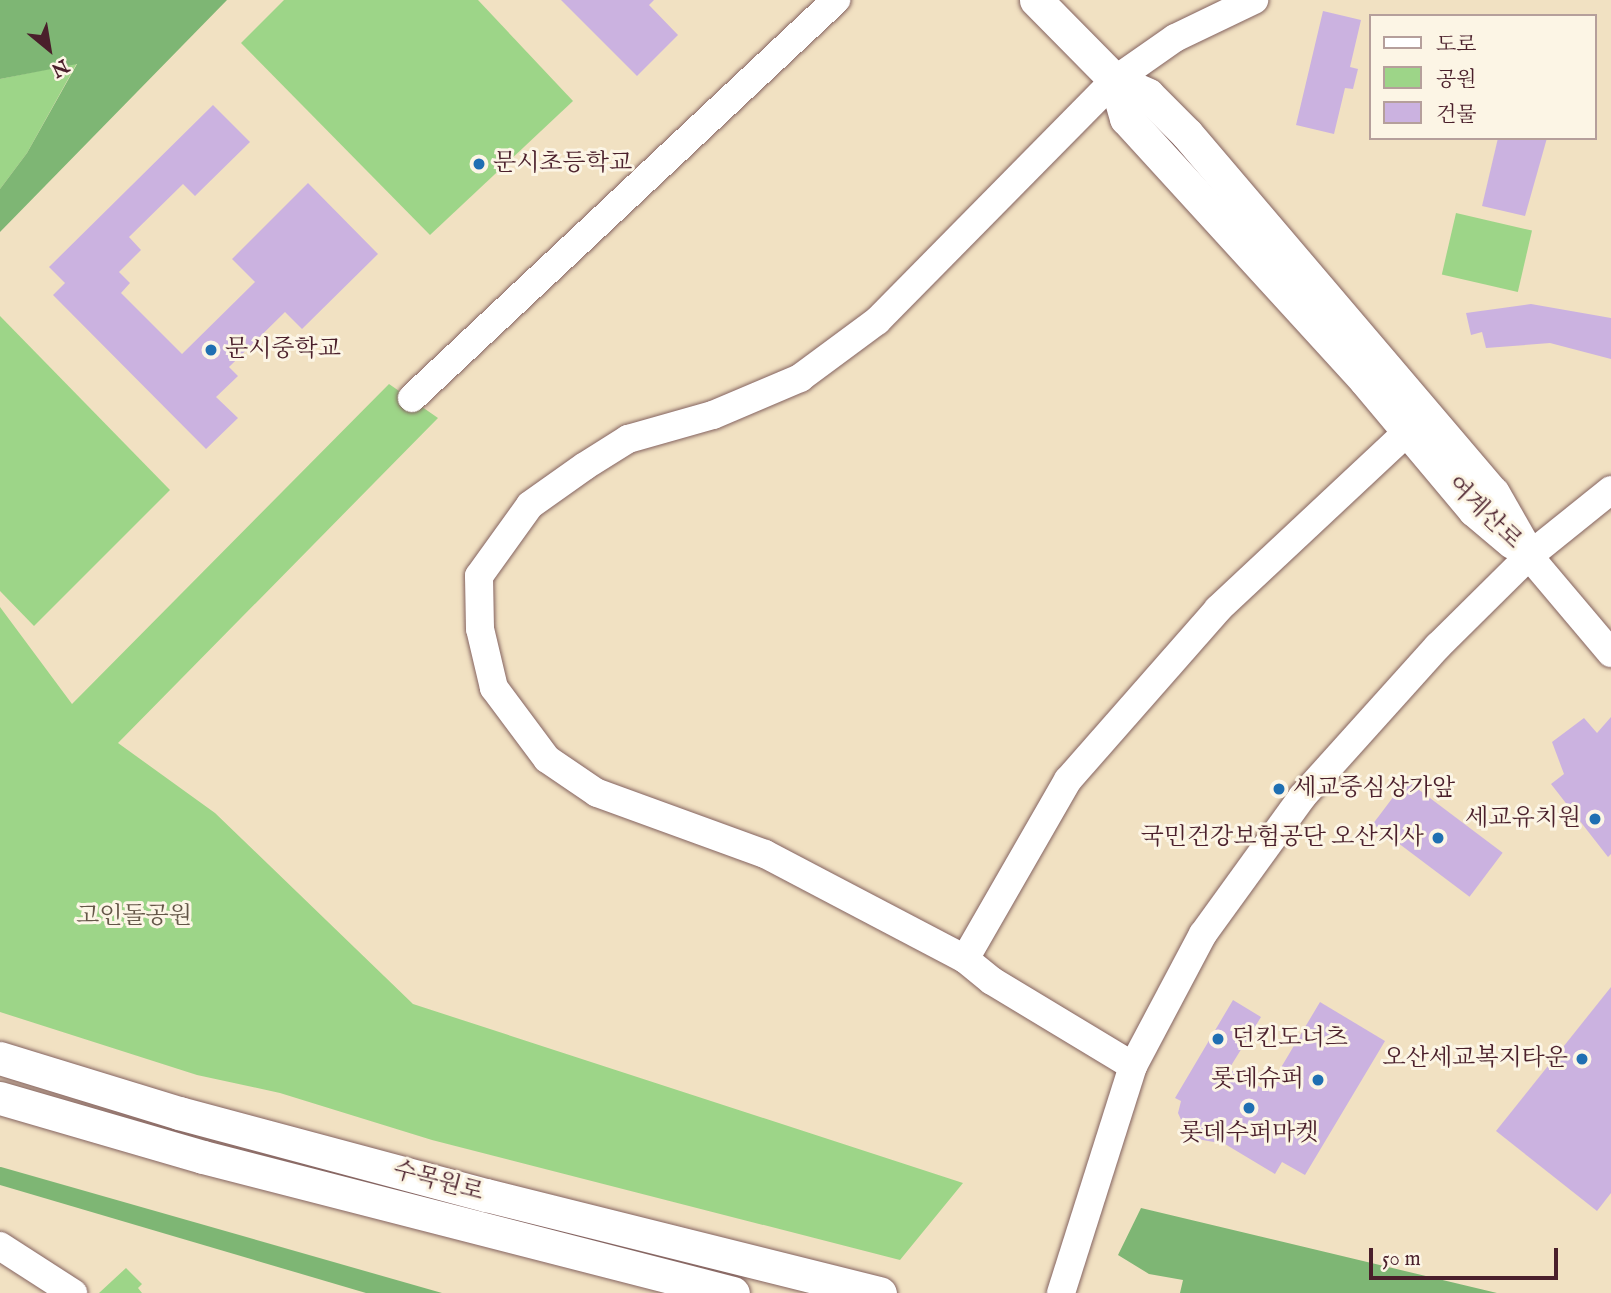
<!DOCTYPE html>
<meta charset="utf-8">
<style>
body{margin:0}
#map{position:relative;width:1611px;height:1293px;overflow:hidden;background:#f1e1c2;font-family:"IM FELL English","Noto Serif KR",serif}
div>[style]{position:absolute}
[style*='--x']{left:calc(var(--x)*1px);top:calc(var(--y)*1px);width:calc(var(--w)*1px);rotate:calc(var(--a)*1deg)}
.green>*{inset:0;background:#9dd588;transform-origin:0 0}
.forest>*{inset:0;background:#7eb674}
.building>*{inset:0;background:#cbb2e0;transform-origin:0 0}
.roads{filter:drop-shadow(0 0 2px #846360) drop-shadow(0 0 2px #846360)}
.minor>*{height:28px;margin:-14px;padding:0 14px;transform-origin:14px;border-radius:14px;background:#fff}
.tertiary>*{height:33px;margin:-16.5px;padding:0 16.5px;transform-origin:16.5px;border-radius:16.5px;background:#fff}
.dots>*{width:19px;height:19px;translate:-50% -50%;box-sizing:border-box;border:4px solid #fcf5e5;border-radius:50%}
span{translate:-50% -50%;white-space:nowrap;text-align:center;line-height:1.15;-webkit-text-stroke:6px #fcf5e5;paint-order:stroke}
.poi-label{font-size:24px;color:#4a1f2b}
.left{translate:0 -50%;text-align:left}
.right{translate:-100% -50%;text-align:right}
.street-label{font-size:24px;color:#4a1f2b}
.park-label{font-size:24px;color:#635647}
.legend{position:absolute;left:1369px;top:14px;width:228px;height:126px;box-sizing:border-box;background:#fcf5e5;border:2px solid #b59f9b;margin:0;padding:9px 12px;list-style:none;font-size:21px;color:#4a1f2b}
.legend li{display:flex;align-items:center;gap:14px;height:35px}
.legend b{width:35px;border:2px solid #b59f9b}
.north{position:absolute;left:14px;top:14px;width:70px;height:70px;-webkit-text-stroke:5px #fcf5e5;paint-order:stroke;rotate:150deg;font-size:19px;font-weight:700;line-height:28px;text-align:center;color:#4a1f2b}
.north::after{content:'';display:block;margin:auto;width:24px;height:32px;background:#4a1f2b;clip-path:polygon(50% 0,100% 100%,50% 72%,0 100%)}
.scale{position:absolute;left:1369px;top:1248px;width:189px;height:32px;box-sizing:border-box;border:4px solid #4a1f2b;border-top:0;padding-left:9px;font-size:21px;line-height:24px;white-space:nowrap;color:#4a1f2b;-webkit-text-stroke:5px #fcf5e5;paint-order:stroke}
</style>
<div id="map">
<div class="green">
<div style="clip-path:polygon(284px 0,478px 0,573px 101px,430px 235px,241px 43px)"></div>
<div style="clip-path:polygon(77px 63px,27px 153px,0 189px,0 79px)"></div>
<div style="left:1456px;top:213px;width:78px;height:63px;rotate:13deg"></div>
<div style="clip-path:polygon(0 316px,170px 490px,34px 626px,0 591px)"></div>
<div style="clip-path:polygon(389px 384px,438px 418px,118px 743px,215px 813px,413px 1004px,963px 1183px,900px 1260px,432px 1140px,280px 1093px,197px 1075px,0 1012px,0 607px,72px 704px)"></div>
<div style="clip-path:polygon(126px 1268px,142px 1284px,138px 1288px,142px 1293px,99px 1293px)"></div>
</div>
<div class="forest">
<div style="clip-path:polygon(0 0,227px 0,0 232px,0 189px,27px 153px,77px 64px,0 79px)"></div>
<div style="clip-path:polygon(0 1167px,1px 1167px,442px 1293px,366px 1293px,0 1185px)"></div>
<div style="clip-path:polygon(1141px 1208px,1497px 1293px,1180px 1293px,1183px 1280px,1149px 1274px,1118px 1255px)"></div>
</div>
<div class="building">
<div style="clip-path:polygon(561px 0,654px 0,649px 5px,678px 35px,637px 76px)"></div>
<div style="clip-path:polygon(1323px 11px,1361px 20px,1350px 67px,1358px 69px,1353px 89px,1345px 88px,1334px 134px,1296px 125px)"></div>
<div style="clip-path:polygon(213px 105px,250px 142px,195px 196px,183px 184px,129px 237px,141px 250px,119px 272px,130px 283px,121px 293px,182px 354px,255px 282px,232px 259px,308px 183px,378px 254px,302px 329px,285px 312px,229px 367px,238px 376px,216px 397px,238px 418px,206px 449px,53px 295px,65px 283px,49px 267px)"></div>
<div style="clip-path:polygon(1498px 138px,1547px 138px,1525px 216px,1482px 206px)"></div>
<div style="clip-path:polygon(1531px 304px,1611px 318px,1611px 359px,1550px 343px,1486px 348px,1482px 332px,1471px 335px,1466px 313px)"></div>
<div style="clip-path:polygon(1611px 717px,1611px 854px,1608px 857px,1551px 784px,1564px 774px,1552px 742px,1584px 718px,1597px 733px)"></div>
<div style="left:1406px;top:780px;width:121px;height:55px;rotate:37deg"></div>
<div style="clip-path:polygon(1611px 987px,1611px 1193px,1597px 1211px,1496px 1131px)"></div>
<div style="clip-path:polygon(1233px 1000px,1261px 1017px,1229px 1069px,1267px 1091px,1320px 1002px,1385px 1041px,1305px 1175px,1282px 1162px,1275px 1174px,1225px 1144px,1197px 1139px,1187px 1133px,1178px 1113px,1181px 1101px,1175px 1098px)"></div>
</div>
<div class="roads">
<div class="minor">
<div style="--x:412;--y:398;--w:582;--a:-43.19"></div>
<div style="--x:1529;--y:556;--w:127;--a:49.8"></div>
<div style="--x:965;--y:959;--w:226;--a:-152.3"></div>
<div style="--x:765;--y:854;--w:179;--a:-160"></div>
<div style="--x:597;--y:793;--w:60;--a:-145.8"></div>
<div style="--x:547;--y:759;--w:89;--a:-126.7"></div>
<div style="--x:494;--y:688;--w:61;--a:-103.3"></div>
<div style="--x:480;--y:629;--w:53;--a:-91.1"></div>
<div style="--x:479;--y:576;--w:87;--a:-54.3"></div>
<div style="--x:530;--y:505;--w:67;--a:-35.3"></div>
<div style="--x:585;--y:466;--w:51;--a:-32.1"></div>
<div style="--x:628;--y:439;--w:88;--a:-15.8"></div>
<div style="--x:713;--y:415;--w:95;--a:-23"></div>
<div style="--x:800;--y:378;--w:96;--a:-36.5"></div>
<div style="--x:877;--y:321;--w:339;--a:-45.4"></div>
<div style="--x:1115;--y:80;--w:73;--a:-35"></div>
<div style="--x:1175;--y:38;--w:88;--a:-25.7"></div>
<div style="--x:1133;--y:1066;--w:165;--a:-148.9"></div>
<div style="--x:992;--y:981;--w:35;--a:-141"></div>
<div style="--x:965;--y:959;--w:207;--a:-60.1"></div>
<div style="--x:1068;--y:780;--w:227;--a:-48.7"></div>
<div style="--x:1218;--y:609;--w:260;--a:-43.1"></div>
<div style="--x:0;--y:1246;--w:87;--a:32.8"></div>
<div style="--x:1061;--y:1293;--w:238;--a:-72.4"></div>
<div style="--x:1133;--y:1066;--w:149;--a:-62.1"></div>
<div style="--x:1203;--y:934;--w:169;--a:-54.1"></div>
<div style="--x:1302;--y:797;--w:203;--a:-48"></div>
<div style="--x:1438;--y:646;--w:128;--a:-44.7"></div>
<div style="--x:1529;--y:556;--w:105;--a:-38.8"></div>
</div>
<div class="tertiary">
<div style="--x:1036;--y:0;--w:112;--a:45.4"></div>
<div style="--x:1115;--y:80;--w:36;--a:24"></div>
<div style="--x:1148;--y:95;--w:55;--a:45"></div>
<div style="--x:1187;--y:134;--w:472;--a:49.6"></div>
<div style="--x:1493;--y:493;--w:73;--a:60.3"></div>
<div style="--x:1115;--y:80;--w:40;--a:74"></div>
<div style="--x:1126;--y:118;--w:355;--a:47.6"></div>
<div style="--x:1365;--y:380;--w:170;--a:50"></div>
<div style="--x:1474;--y:510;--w:50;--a:40.1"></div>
<div style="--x:0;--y:1058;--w:187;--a:17.1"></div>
<div style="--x:179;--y:1113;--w:318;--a:15"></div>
<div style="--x:486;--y:1195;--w:406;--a:14"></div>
<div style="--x:0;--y:1098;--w:211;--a:16.2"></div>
<div style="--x:203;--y:1157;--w:547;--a:14.39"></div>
</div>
</div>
<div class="dots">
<div style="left:479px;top:164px;background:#1f6fb2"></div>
<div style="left:211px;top:350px;background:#1f6fb2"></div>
<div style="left:1279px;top:789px;background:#1f6fb2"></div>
<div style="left:1595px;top:819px;background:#1f6fb2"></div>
<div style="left:1438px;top:838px;background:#1f6fb2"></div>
<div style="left:1218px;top:1039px;background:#1f6fb2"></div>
<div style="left:1582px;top:1059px;background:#1f6fb2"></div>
<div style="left:1318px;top:1080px;background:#1f6fb2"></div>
<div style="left:1249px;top:1108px;background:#1f6fb2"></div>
</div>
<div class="poi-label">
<span class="left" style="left:493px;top:164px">문시초등학교</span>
<span class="left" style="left:225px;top:350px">문시중학교</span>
<span class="left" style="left:1293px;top:789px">세교중심상가앞</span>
<span class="right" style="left:1581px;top:819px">세교유치원</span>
<span class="right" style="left:1424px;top:838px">국민건강보험공단 오산지사</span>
<span class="left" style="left:1232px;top:1039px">던킨도너츠</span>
<span class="right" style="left:1568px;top:1059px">오산세교복지타운</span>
<span class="right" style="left:1304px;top:1080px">롯데슈퍼</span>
<span style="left:1249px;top:1134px">롯데수퍼마켓</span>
</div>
<div class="street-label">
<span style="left:1484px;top:513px;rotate:44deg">여계산로</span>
<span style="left:438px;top:1182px;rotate:15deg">수목원로</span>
</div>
<div class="park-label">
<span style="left:134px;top:917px">고인돌공원</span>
</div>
<ul class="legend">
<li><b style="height:9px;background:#fff"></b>도로</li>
<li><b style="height:19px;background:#9dd588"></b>공원</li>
<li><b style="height:19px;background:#cbb2e0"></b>건물</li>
</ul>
<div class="north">N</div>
<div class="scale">50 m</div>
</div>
